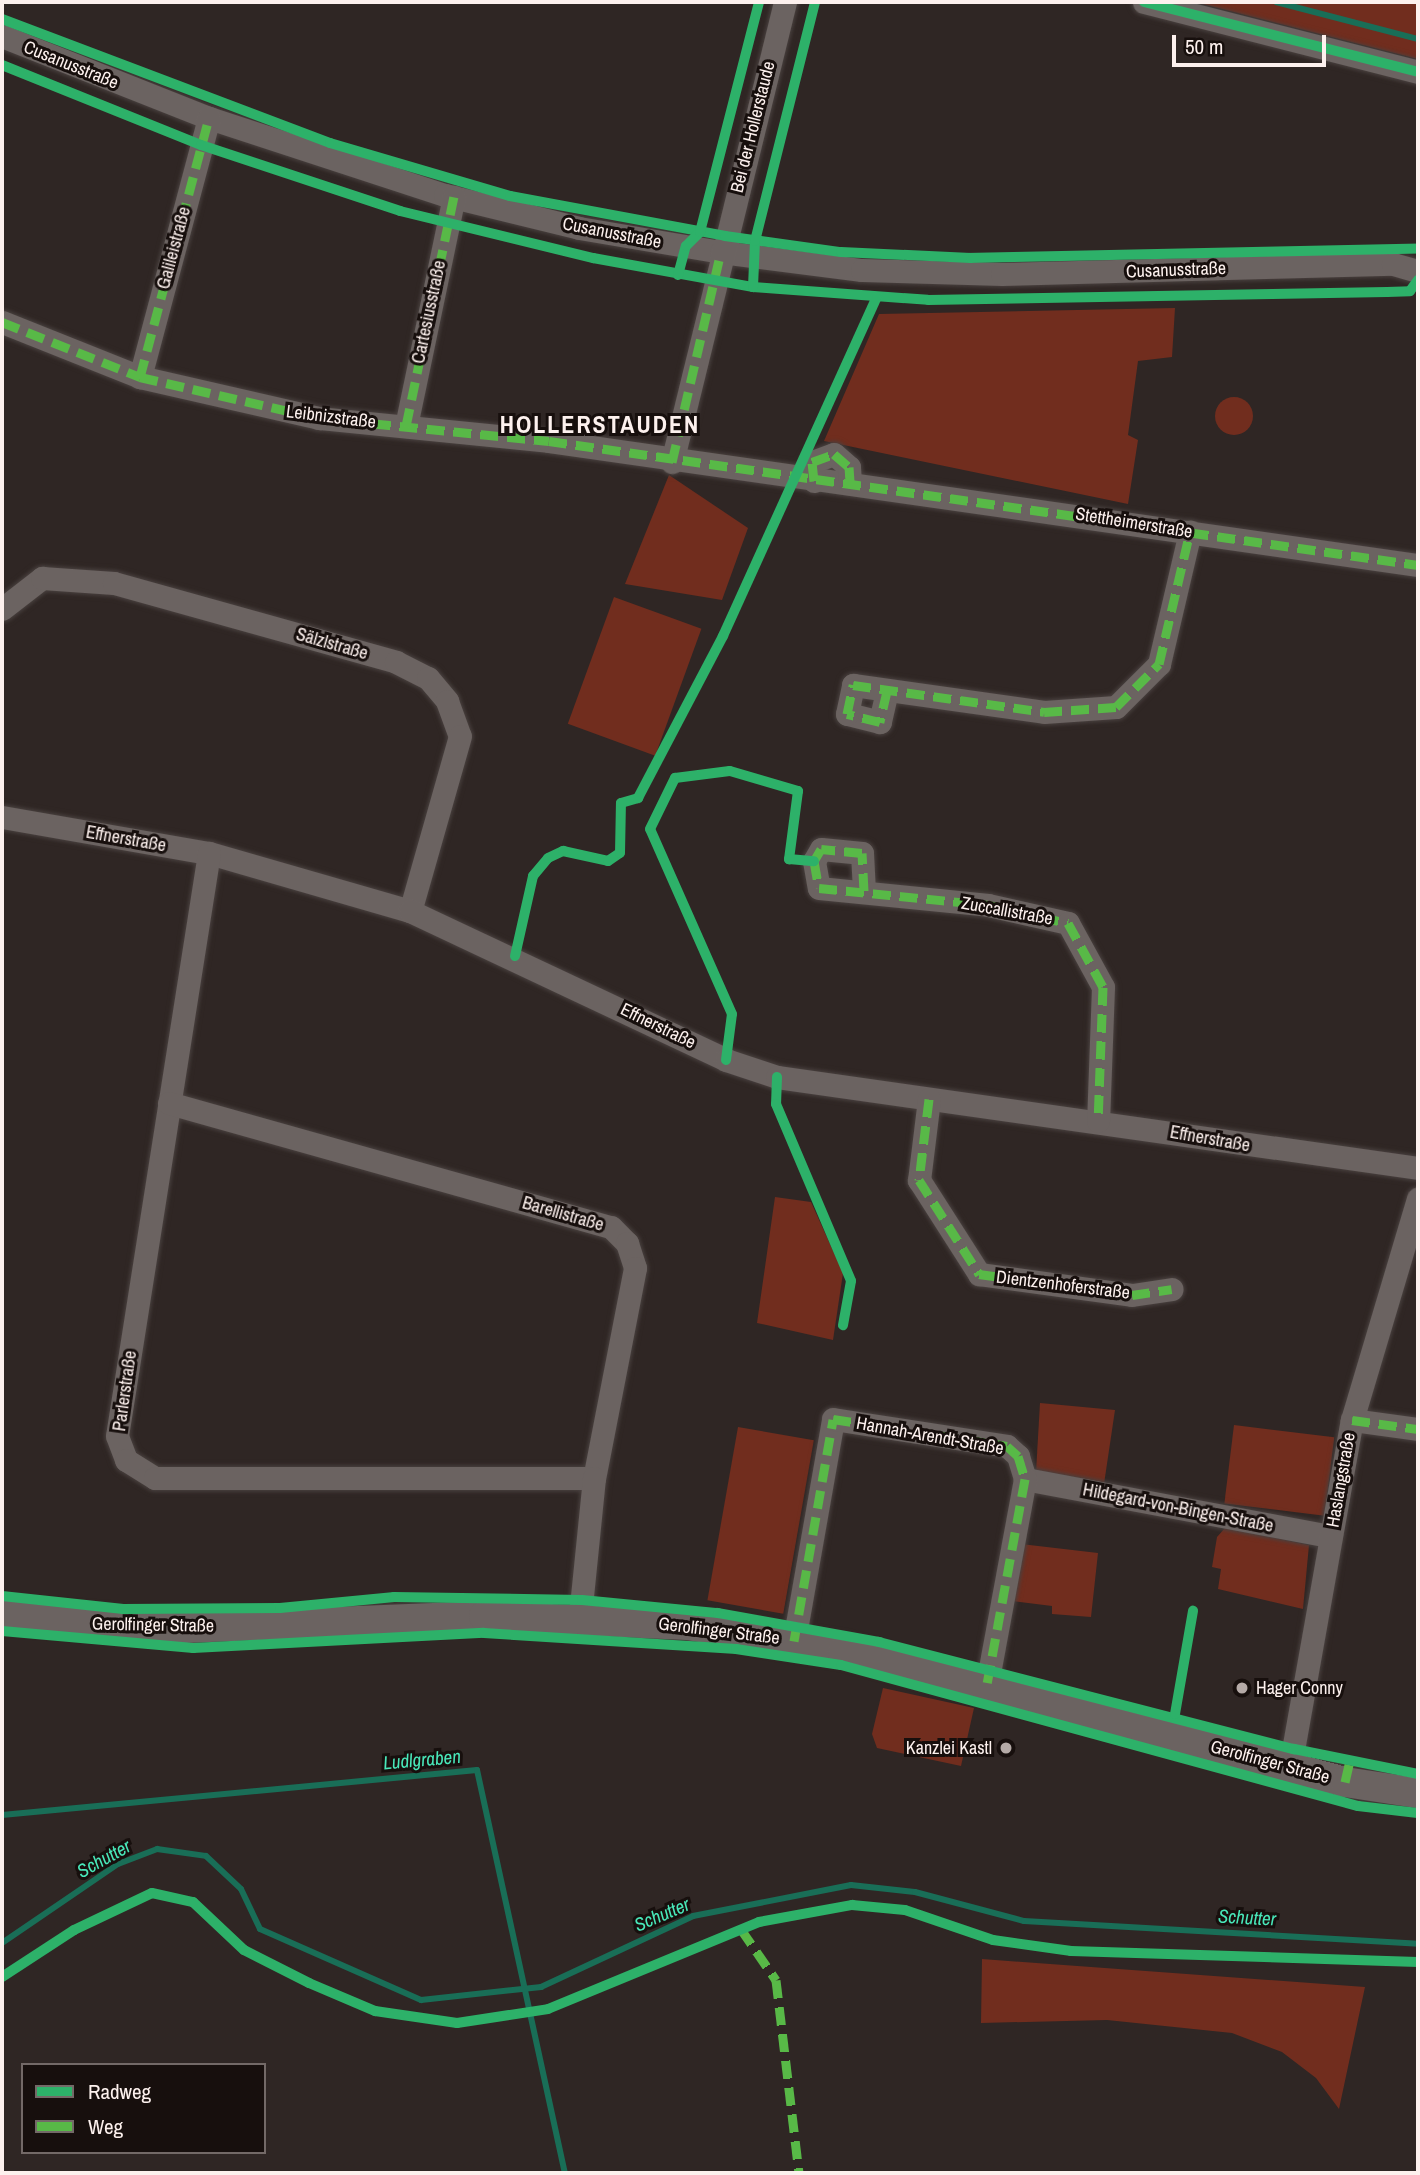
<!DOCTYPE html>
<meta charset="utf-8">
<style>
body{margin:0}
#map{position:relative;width:1420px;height:2175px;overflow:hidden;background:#2f2624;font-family:"Archivo Narrow",sans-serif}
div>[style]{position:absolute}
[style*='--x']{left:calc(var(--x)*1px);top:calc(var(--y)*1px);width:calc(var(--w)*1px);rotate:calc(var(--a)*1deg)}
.green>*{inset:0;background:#712d1e;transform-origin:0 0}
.round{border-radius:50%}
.stream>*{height:6px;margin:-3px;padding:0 3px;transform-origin:3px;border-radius:3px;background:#196e57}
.roads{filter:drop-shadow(0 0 2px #49413f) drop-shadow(0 0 2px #49413f)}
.minor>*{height:23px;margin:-11.5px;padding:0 11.5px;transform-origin:11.5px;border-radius:11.5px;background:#6b6361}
.tertiary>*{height:30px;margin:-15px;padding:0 15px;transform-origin:15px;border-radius:15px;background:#6b6361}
.quiet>*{height:9px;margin-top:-4.5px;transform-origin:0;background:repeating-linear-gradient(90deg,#58b947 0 18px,transparent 0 27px)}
.cycleway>*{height:10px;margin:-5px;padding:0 5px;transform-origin:5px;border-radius:5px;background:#2db169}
.dots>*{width:19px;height:19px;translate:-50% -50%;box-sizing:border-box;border:4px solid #170f0d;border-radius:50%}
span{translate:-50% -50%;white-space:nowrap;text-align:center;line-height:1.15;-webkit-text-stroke:6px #170f0d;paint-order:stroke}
.street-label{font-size:18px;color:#fdf1ee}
.poi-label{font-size:18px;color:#fdf1ee}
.left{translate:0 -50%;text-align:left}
.right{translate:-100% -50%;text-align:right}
.water-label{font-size:19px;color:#49e8ba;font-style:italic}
.district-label{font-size:24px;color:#fdf1ee;font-weight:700;letter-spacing:2px}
.frame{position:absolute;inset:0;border:4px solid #fdf1ee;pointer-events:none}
.legend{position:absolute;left:21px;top:2063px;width:245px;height:91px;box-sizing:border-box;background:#170f0d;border:2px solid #736967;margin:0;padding:9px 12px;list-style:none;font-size:21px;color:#fdf1ee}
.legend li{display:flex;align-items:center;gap:14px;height:35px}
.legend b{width:35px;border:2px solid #736967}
.scale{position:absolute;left:1172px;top:35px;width:154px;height:32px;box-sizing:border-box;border:4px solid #fdf1ee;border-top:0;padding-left:9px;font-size:21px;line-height:24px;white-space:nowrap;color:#fdf1ee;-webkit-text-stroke:5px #170f0d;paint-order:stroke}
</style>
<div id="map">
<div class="green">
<div style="clip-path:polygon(1195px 2px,1418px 2px,1418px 59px)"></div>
<div style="clip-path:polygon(1175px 308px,1172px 357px,1138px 361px,1128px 435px,1138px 440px,1128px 504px,824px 441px,879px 314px)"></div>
<div class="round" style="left:1215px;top:397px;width:38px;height:38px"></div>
<div style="clip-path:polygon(669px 475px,748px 528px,722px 600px,625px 584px)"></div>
<div style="left:614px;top:597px;width:93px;height:135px;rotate:20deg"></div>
<div style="clip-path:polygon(775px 1197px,811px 1202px,843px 1273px,833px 1340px,757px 1323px)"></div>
<div style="clip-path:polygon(1040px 1403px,1115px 1410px,1104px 1484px,1036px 1472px)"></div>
<div style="left:1234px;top:1425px;width:101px;height:79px;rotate:7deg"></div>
<div style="left:738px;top:1427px;width:77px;height:176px;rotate:10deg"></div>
<div style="clip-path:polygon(1225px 1528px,1309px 1545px,1303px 1609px,1218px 1589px,1221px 1569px,1212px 1567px,1217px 1537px)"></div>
<div style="clip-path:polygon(1021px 1544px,1098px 1553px,1091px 1617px,1052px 1614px,1052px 1606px,1012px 1601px)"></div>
<div style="clip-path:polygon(883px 1688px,974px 1708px,961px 1766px,877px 1748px,872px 1734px)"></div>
<div style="clip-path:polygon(982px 1959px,1365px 1987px,1339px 2109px,1316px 2078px,1282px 2052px,1232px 2033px,1107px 2020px,981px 2023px)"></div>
</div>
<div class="stream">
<div style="--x:1276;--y:2;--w:147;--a:14.6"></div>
<div style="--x:2;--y:1815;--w:477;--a:-5.4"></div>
<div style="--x:477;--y:1770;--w:412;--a:77.7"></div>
<div style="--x:2;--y:1943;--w:140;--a:-34.3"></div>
<div style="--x:118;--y:1864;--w:42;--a:-21"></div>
<div style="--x:157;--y:1849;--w:49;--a:8.1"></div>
<div style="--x:206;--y:1856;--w:48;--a:43.3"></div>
<div style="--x:241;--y:1889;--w:44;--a:64.6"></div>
<div style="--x:260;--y:1929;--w:176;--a:23.8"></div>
<div style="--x:421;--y:2000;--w:121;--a:-6.2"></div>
<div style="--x:541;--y:1987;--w:168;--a:-25"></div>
<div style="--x:693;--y:1916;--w:161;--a:-11.1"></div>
<div style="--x:851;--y:1885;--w:64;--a:6.2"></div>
<div style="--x:915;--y:1892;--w:113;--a:14.9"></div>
<div style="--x:1024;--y:1921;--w:395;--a:3.3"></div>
</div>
<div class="roads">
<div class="minor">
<div style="--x:1144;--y:2;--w:283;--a:14.3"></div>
<div style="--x:2;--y:36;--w:223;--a:21.6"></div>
<div style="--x:209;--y:118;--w:248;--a:18.1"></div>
<div style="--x:445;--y:195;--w:138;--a:13.8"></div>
<div style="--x:579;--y:228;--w:144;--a:9.6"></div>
<div style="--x:721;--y:252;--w:142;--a:7.3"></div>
<div style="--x:862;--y:270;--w:140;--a:1.6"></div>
<div style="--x:1002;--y:274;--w:391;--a:-1.5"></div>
<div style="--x:1393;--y:264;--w:26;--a:16"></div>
<div style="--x:2;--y:322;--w:149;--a:21.7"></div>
<div style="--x:140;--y:377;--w:184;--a:12.9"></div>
<div style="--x:319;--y:418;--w:231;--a:5.7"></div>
<div style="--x:549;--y:441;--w:878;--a:8.12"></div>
<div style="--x:140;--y:377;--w:268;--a:-75.1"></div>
<div style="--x:406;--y:426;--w:234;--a:-78.2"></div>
<div style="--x:672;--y:462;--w:474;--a:-76.2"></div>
<div style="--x:814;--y:481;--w:19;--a:-96"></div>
<div style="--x:812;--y:462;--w:23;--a:-20"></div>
<div style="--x:834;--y:454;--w:20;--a:41"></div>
<div style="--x:849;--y:467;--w:15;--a:86"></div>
<div style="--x:2;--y:609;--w:51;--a:-37.8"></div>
<div style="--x:42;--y:578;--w:72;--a:4"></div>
<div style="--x:114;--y:583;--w:293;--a:15.6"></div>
<div style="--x:396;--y:662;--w:36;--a:27"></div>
<div style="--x:428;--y:678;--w:30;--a:50"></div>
<div style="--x:447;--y:701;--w:37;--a:70"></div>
<div style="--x:460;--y:736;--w:182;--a:105.9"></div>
<div style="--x:887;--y:691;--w:32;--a:103"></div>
<div style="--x:880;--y:722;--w:34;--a:-166"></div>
<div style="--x:847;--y:714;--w:30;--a:-78"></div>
<div style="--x:853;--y:685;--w:193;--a:8"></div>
<div style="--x:1044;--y:712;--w:72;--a:-4"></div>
<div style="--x:1116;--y:707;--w:61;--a:-45"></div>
<div style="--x:1159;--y:664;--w:136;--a:-76.8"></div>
<div style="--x:2;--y:817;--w:210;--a:9.9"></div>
<div style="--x:209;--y:853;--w:209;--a:16.1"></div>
<div style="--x:410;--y:911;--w:349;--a:25.2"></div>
<div style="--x:726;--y:1060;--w:54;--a:18.4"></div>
<div style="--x:777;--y:1077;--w:647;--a:8.08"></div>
<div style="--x:209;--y:853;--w:590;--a:98.97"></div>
<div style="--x:117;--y:1436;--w:26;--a:69"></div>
<div style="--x:126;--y:1460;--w:34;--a:32"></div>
<div style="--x:155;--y:1478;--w:439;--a:0"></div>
<div style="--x:864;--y:891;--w:38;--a:-93"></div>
<div style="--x:862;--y:853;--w:41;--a:-174.4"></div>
<div style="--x:821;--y:849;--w:14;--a:120"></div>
<div style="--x:814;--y:861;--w:27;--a:80"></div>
<div style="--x:819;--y:888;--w:170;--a:5.7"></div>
<div style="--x:988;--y:905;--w:82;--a:12.7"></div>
<div style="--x:1068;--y:923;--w:73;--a:61.3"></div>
<div style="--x:1103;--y:987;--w:134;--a:92.1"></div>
<div style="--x:929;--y:1099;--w:82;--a:97"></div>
<div style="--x:919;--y:1180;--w:112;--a:57.4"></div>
<div style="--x:979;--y:1274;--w:154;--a:7.8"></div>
<div style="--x:1132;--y:1295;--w:40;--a:-8.5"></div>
<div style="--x:169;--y:1103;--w:459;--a:15.7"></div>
<div style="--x:611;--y:1227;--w:23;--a:45"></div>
<div style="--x:627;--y:1243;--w:26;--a:72"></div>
<div style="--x:635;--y:1268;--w:214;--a:101"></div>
<div style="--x:594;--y:1478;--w:140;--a:95.8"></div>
<div style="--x:1352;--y:1420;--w:67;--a:7.8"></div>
<div style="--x:1025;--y:1479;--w:311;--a:10.6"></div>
<div style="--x:794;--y:1641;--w:225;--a:-80"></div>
<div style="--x:833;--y:1419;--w:176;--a:8.8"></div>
<div style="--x:1007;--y:1446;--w:15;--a:42"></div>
<div style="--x:1018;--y:1456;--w:24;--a:73"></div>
<div style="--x:1025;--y:1479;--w:208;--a:100.5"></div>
<div style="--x:1290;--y:1767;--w:352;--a:-79.9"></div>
<div style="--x:1352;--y:1420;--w:231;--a:-73.4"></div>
</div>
<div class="tertiary">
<div style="--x:2;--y:1615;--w:182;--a:4.1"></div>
<div style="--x:184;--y:1628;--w:300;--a:-2.3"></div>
<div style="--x:484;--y:1616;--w:204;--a:2.5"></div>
<div style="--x:688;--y:1625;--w:157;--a:9.2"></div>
<div style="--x:843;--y:1650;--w:519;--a:14.73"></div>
<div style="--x:1345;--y:1782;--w:74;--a:8.6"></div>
</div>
</div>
<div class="quiet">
<div style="--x:2;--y:322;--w:149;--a:21.7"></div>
<div style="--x:140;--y:377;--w:184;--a:12.9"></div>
<div style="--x:319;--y:418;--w:231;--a:5.7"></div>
<div style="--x:549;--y:441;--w:878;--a:8.12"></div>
<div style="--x:140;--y:377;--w:268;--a:-75.1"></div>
<div style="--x:406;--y:426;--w:234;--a:-78.2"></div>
<div style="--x:672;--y:462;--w:216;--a:-76.9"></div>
<div style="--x:814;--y:481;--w:19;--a:-96"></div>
<div style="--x:812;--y:462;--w:23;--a:-20"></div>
<div style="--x:834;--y:454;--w:20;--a:41"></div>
<div style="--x:849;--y:467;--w:15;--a:86"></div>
<div style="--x:887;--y:691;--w:32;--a:103"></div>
<div style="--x:880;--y:722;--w:34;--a:-166"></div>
<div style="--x:847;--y:714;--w:30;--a:-78"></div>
<div style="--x:853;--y:685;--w:193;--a:8"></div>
<div style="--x:1044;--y:712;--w:72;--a:-4"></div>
<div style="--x:1116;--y:707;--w:61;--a:-45"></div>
<div style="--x:1159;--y:664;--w:136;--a:-76.8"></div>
<div style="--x:864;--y:891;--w:38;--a:-93"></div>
<div style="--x:862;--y:853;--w:41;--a:-174.4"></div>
<div style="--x:821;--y:849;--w:14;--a:120"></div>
<div style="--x:814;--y:861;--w:27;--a:80"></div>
<div style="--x:819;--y:888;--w:170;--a:5.7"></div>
<div style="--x:988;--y:905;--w:82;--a:12.7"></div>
<div style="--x:1068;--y:923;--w:73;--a:61.3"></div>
<div style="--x:1103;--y:987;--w:134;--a:92.1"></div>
<div style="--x:929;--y:1099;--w:82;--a:97"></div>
<div style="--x:919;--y:1180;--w:112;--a:57.4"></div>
<div style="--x:979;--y:1274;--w:154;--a:7.8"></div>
<div style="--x:1132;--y:1295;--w:40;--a:-8.5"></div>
<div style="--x:1352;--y:1420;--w:67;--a:7.8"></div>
<div style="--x:794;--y:1641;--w:225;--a:-80"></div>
<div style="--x:833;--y:1419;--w:176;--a:8.8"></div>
<div style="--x:1007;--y:1446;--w:15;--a:42"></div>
<div style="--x:1018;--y:1456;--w:24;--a:73"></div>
<div style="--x:1025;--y:1479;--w:208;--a:100.5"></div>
<div style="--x:1345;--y:1782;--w:22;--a:-77"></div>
<div style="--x:741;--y:1929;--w:62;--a:55.5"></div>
<div style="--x:776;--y:1980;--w:194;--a:83.2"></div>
</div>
<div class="cycleway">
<div style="--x:1144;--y:2;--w:283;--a:14.3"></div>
<div style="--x:2;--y:19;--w:351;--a:20.7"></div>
<div style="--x:330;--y:143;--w:188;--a:16.4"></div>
<div style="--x:510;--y:196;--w:219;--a:10.5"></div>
<div style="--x:725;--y:236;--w:117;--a:7.9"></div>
<div style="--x:841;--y:252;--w:130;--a:2.6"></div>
<div style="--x:971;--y:258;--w:447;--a:-1.2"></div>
<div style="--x:2;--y:65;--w:214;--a:21.9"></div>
<div style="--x:201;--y:145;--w:210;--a:18.3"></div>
<div style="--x:400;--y:211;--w:199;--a:13.7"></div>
<div style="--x:593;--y:258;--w:163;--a:10.3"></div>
<div style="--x:753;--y:287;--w:175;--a:4.2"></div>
<div style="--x:928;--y:300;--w:459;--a:-1"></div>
<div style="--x:1387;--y:292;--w:23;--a:-2"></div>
<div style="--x:1410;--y:291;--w:14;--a:-54"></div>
<div style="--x:678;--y:275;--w:30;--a:-75"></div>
<div style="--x:686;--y:246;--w:20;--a:-45"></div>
<div style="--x:700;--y:232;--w:237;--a:-75.6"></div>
<div style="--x:753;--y:287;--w:46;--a:-87.5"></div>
<div style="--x:755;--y:241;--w:246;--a:-75.9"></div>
<div style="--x:515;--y:956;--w:82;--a:-77.3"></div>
<div style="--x:533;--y:876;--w:23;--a:-50"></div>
<div style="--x:548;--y:858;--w:17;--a:-25"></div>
<div style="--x:563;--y:851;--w:46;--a:12.5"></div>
<div style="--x:608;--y:861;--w:14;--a:-34"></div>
<div style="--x:620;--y:853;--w:50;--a:-88.9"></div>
<div style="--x:621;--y:803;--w:18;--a:-16"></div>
<div style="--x:638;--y:798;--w:183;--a:-62.3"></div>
<div style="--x:723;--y:636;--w:371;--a:-65.6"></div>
<div style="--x:726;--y:1060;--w:46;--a:-82.6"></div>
<div style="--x:732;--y:1014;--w:202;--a:-113.9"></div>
<div style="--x:650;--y:829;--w:57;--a:-63.9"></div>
<div style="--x:675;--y:778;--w:55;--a:-7.3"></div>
<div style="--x:730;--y:771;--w:71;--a:16.4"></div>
<div style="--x:798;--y:791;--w:69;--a:97.5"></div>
<div style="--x:789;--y:859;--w:25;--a:5"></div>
<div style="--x:777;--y:1077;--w:27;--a:92"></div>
<div style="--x:776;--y:1104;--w:192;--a:67"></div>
<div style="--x:851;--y:1281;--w:45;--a:100.3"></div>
<div style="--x:2;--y:1596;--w:122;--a:6.1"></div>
<div style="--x:123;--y:1609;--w:157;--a:-0.4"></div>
<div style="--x:280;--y:1608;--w:115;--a:-5.5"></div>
<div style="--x:394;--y:1597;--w:188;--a:0.9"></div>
<div style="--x:582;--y:1600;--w:137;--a:5.5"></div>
<div style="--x:718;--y:1613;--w:164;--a:10.2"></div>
<div style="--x:879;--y:1642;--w:429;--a:14.5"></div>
<div style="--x:1294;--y:1749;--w:126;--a:11.4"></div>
<div style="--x:2;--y:1631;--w:192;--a:5.1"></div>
<div style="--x:193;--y:1648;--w:291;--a:-3"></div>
<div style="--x:484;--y:1633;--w:253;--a:3.6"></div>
<div style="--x:736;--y:1649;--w:106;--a:8.7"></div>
<div style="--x:841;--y:1665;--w:536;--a:15.26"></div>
<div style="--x:1358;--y:1806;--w:60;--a:6.7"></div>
<div style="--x:1175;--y:1714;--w:105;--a:-80.1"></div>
<div style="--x:2;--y:1977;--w:86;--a:-33.1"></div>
<div style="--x:74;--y:1930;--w:86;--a:-25.4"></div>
<div style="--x:152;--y:1893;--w:42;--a:12.4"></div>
<div style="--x:193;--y:1902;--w:70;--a:43.3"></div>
<div style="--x:244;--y:1950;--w:73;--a:26.9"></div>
<div style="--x:309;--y:1983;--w:72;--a:23"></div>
<div style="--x:375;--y:2011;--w:83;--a:8.3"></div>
<div style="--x:457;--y:2023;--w:92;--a:-8.7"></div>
<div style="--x:548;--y:2009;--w:228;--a:-22.4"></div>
<div style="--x:759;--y:1922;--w:95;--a:-10.4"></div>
<div style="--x:852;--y:1905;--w:53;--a:5.4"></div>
<div style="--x:905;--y:1910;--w:93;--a:18.8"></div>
<div style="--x:993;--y:1940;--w:79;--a:8"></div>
<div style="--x:1071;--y:1951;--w:347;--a:1.8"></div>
</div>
<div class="dots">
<div style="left:1242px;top:1688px;background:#b5aaa7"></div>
<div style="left:1006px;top:1748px;background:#b5aaa7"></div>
</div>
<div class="street-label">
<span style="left:71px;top:65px;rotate:22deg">Cusanusstraße</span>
<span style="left:753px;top:127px;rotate:-76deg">Bei der Hollerstaude</span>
<span style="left:612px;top:233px;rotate:11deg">Cusanusstraße</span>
<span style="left:174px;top:248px;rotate:-75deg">Galileistraße</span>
<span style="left:1176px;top:270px;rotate:-2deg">Cusanusstraße</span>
<span style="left:429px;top:312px;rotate:-78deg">Cartesiusstraße</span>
<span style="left:331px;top:417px;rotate:7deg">Leibnizstraße</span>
<span style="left:1134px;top:523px;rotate:9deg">Stettheimerstraße</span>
<span style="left:332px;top:644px;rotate:16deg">Sälzlstraße</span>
<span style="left:126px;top:839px;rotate:10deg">Effnerstraße</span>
<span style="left:1007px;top:911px;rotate:10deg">Zuccallistraße</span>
<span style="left:658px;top:1026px;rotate:26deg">Effnerstraße</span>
<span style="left:1210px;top:1139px;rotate:10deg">Effnerstraße</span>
<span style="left:563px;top:1214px;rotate:16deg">Barellistraße</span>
<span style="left:1063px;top:1285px;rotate:7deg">Dientzenhoferstraße</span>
<span style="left:125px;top:1391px;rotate:-82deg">Parlerstraße</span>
<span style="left:930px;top:1436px;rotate:10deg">Hannah-Arendt-Straße</span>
<span style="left:1341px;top:1480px;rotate:-80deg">Haslangstraße</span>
<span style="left:1178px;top:1508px;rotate:11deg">Hildegard-von-Bingen-Straße</span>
<span style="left:153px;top:1625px;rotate:1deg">Gerolfinger Straße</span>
<span style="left:719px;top:1631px;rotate:7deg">Gerolfinger Straße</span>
<span style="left:1270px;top:1762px;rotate:15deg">Gerolfinger Straße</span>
</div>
<div class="poi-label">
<span class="left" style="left:1256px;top:1688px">Hager Conny</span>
<span class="right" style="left:992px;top:1748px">Kanzlei Kastl</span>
</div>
<div class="water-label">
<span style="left:422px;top:1760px;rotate:-5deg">Ludlgraben</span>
<span style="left:104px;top:1859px;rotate:-29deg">Schutter</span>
<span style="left:662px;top:1915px;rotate:-23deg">Schutter</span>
<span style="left:1247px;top:1918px;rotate:3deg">Schutter</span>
</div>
<div class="district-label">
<span style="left:600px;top:425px">HOLLERSTAUDEN</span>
</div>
<div class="frame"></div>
<ul class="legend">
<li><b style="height:9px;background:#2db169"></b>Radweg</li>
<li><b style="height:9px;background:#58b947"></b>Weg</li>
</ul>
<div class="scale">50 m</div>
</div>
